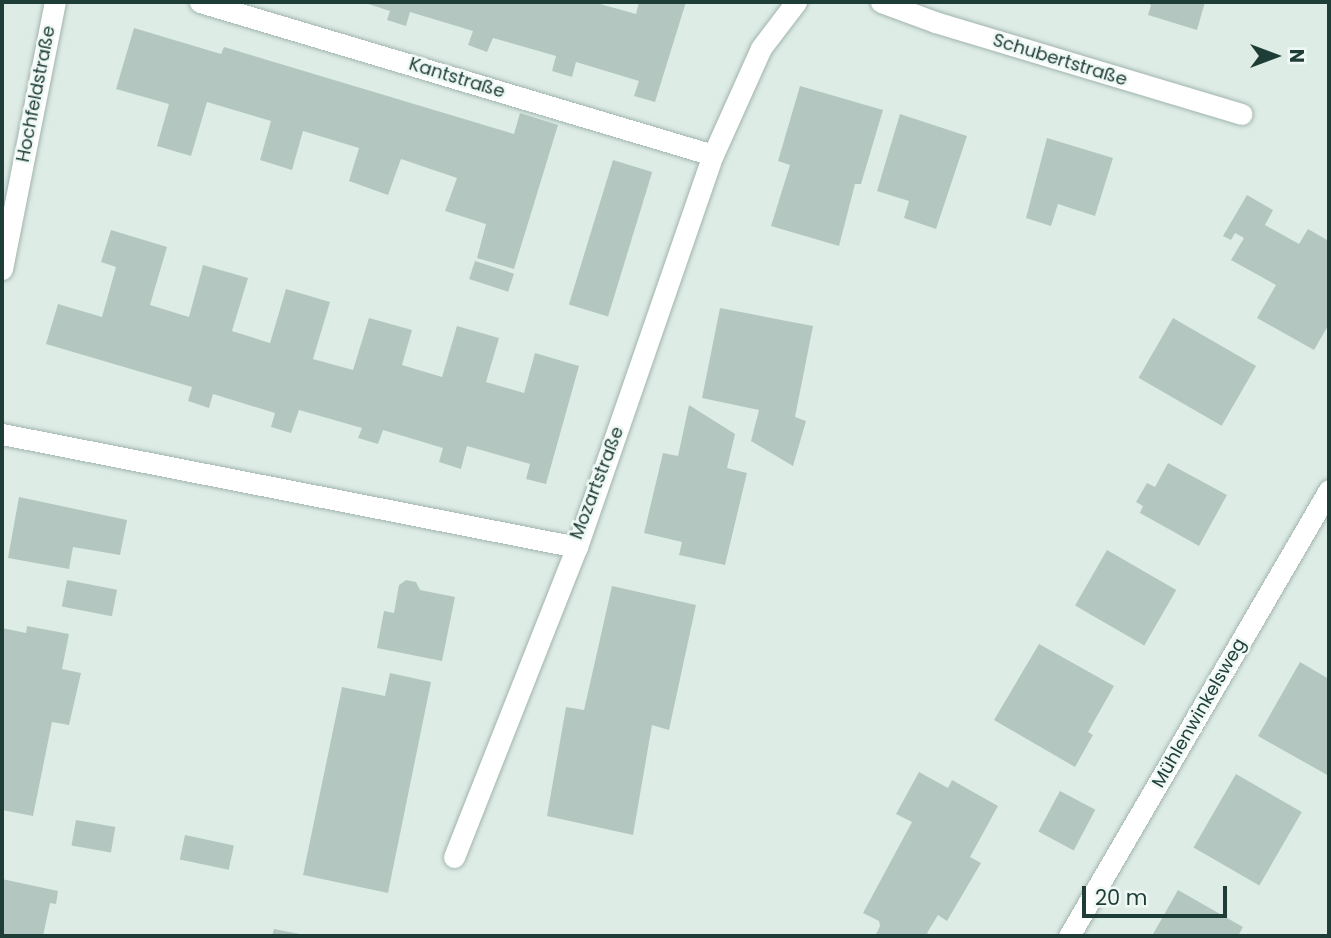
<!DOCTYPE html>
<meta charset="utf-8">
<style>
body{margin:0}
#map{position:relative;width:1331px;height:938px;overflow:hidden;background:#deece6;font-family:Poppins,sans-serif}
div>[style]{position:absolute}
[style*='--x']{left:calc(var(--x)*1px);top:calc(var(--y)*1px);width:calc(var(--w)*1px);rotate:calc(var(--a)*1deg)}
.building>*{inset:0;background:#b3c7c0;transform-origin:0 0}
.roads{filter:drop-shadow(0 0 2px #a1b4ae) drop-shadow(0 0 2px #a1b4ae)}
.service>*{height:21px;margin:-10.5px;padding:0 10.5px;transform-origin:10.5px;border-radius:10.5px;background:#fff}
.minor>*{height:21px;margin:-10.5px;padding:0 10.5px;transform-origin:10.5px;border-radius:10.5px;background:#fff}
span{translate:-50% -50%;white-space:nowrap;text-align:center;line-height:1.15;-webkit-text-stroke:5px #eff8f4;paint-order:stroke}
.street-label{font-size:18px;color:#1e3d37}
.frame{position:absolute;inset:0;border:4px solid #1e3d37;pointer-events:none}
.north{position:absolute;left:1240px;top:21px;width:70px;height:70px;-webkit-text-stroke:5px #eff8f4;paint-order:stroke;rotate:90deg;font-size:19px;font-weight:700;line-height:28px;text-align:center;color:#1e3d37}
.north::after{content:'';display:block;margin:auto;width:24px;height:32px;background:#1e3d37;clip-path:polygon(50% 0,100% 100%,50% 72%,0 100%)}
.scale{position:absolute;left:1082px;top:886px;width:145px;height:32px;box-sizing:border-box;border:4px solid #1e3d37;border-top:0;padding-left:9px;font-size:21px;line-height:24px;white-space:nowrap;color:#1e3d37;-webkit-text-stroke:5px #eff8f4;paint-order:stroke}
</style>
<div id="map">
<div class="building">
<div style="clip-path:polygon(362px 2px,593px 2px,636px 14px,639px 2px,686px 2px,655px 102px,634px 96px,639px 81px,576px 62px,572px 77px,552px 71px,556px 56px,493px 38px,487px 52px,468px 45px,473px 31px,410px 12px,406px 26px,387px 20px,390px 11px)"></div>
<div style="clip-path:polygon(1144px 2px,1205px 2px,1197px 30px,1148px 15px,1151px 5px)"></div>
<div style="clip-path:polygon(134px 28px,221px 54px,224px 47px,514px 134px,520px 113px,558px 125px,514px 269px,477px 258px,486px 224px,445px 211px,457px 178px,401px 159px,388px 195px,349px 181px,359px 148px,303px 131px,292px 170px,260px 160px,271px 121px,207px 102px,191px 156px,157px 146px,169px 104px,116px 89px)"></div>
<div style="clip-path:polygon(800px 86px,883px 110px,861px 184px,855px 184px,839px 246px,771px 226px,790px 165px,778px 161px)"></div>
<div style="clip-path:polygon(900px 114px,967px 136px,936px 229px,904px 218px,909px 201px,877px 191px)"></div>
<div style="clip-path:polygon(1047px 138px,1113px 158px,1095px 216px,1058px 204px,1051px 226px,1026px 218px)"></div>
<div style="left:613px;top:160px;width:41px;height:151px;rotate:17deg"></div>
<div style="clip-path:polygon(1247px 195px,1273px 210px,1265px 225px,1299px 244px,1308px 229px,1329px 241px,1329px 324px,1314px 350px,1257px 318px,1276px 285px,1231px 260px,1244px 238px,1235px 233px,1231px 240px,1223px 236px)"></div>
<div style="clip-path:polygon(111px 230px,167px 247px,150px 305px,189px 317px,203px 265px,248px 278px,232px 331px,270px 343px,286px 289px,330px 302px,313px 359px,353px 370px,369px 318px,412px 330px,402px 365px,442px 377px,457px 326px,499px 338px,486px 382px,524px 393px,535px 353px,579px 366px,546px 484px,526px 479px,530px 464px,467px 446px,461px 469px,439px 462px,443px 448px,383px 430px,378px 444px,358px 438px,362px 428px,299px 410px,291px 433px,271px 427px,275px 413px,213px 394px,209px 408px,188px 401px,192px 387px,46px 344px,58px 304px,102px 317px,116px 267px,101px 262px)"></div>
<div style="left:475px;top:261px;width:41px;height:19px;rotate:18deg"></div>
<div style="clip-path:polygon(720px 308px,813px 326px,795px 417px,806px 421px,793px 466px,751px 441px,759px 410px,702px 398px)"></div>
<div style="left:1173px;top:318px;width:96px;height:69px;rotate:30deg"></div>
<div style="clip-path:polygon(689px 405px,735px 434px,727px 468px,747px 473px,725px 565px,679px 555px,682px 542px,644px 533px,663px 453px,678px 456px)"></div>
<div style="clip-path:polygon(1168px 463px,1227px 495px,1199px 546px,1140px 513px,1143px 506px,1136px 502px,1147px 483px,1155px 487px)"></div>
<div style="clip-path:polygon(19px 497px,127px 520px,120px 555px,73px 547px,69px 569px,8px 558px)"></div>
<div style="left:1107px;top:550px;width:80px;height:64px;rotate:30deg"></div>
<div style="left:67px;top:580px;width:51px;height:27px;rotate:11deg"></div>
<div style="clip-path:polygon(406px 580px,416px 582px,420px 590px,455px 597px,442px 661px,377px 648px,384px 611px,394px 613px,399px 585px)"></div>
<div style="clip-path:polygon(612px 586px,696px 605px,669px 730px,652px 725px,633px 835px,547px 816px,566px 707px,584px 710px)"></div>
<div style="clip-path:polygon(27px 626px,69px 634px,62px 669px,81px 673px,69px 725px,52px 722px,33px 816px,2px 810px,2px 628px,26px 633px)"></div>
<div style="clip-path:polygon(1039px 644px,1114px 686px,1088px 732px,1093px 735px,1075px 767px,994px 720px)"></div>
<div style="clip-path:polygon(1300px 662px,1329px 679px,1329px 776px,1258px 736px)"></div>
<div style="clip-path:polygon(390px 673px,431px 682px,388px 893px,303px 875px,342px 687px,385px 696px)"></div>
<div style="clip-path:polygon(919px 772px,948px 788px,952px 780px,998px 806px,970px 857px,981px 863px,947px 921px,938px 915px,927px 933px,932px 936px,875px 936px,880px 926px,879px 921px,863px 913px,912px 822px,896px 814px)"></div>
<div style="left:1236px;top:774px;width:76px;height:85px;rotate:30deg"></div>
<div style="left:1060px;top:791px;width:40px;height:46px;rotate:28deg"></div>
<div style="left:76px;top:820px;width:40px;height:26px;rotate:10deg"></div>
<div style="left:185px;top:835px;width:50px;height:25px;rotate:12deg"></div>
<div style="clip-path:polygon(2px 879px,58px 891px,56px 904px,50px 903px,43px 936px,2px 936px)"></div>
<div style="clip-path:polygon(1178px 890px,1243px 927px,1238px 936px,1152px 936px)"></div>
<div style="clip-path:polygon(274px 929px,305px 935px,305px 936px,272px 936px)"></div>
</div>
<div class="roads">
<div class="service">
<div style="--x:200;--y:2;--w:535;--a:16.61"></div>
<div style="--x:454;--y:857;--w:334;--a:-68.4"></div>
</div>
<div class="minor">
<div style="--x:881;--y:2;--w:58;--a:20.3"></div>
<div style="--x:935;--y:22;--w:320;--a:16.7"></div>
<div style="--x:2;--y:269;--w:272;--a:-78.8"></div>
<div style="--x:2;--y:434;--w:586;--a:11.12"></div>
<div style="--x:577;--y:547;--w:415;--a:-70.9"></div>
<div style="--x:713;--y:155;--w:117;--a:-65.8"></div>
<div style="--x:761;--y:48;--w:58;--a:-52.7"></div>
<div style="--x:1069;--y:936;--w:516;--a:-59.76"></div>
</div>
</div>
<div class="street-label">
<span style="left:1060px;top:60px;rotate:17deg">Schubertstraße</span>
<span style="left:457px;top:78px;rotate:17deg">Kantstraße</span>
<span style="left:36px;top:94px;rotate:-79deg">Hochfeldstraße</span>
<span style="left:597px;top:483px;rotate:-69deg">Mozartstraße</span>
<span style="left:1199px;top:713px;rotate:-60deg">Mühlenwinkelsweg</span>
</div>
<div class="frame"></div>
<div class="north">N</div>
<div class="scale">20 m</div>
</div>
